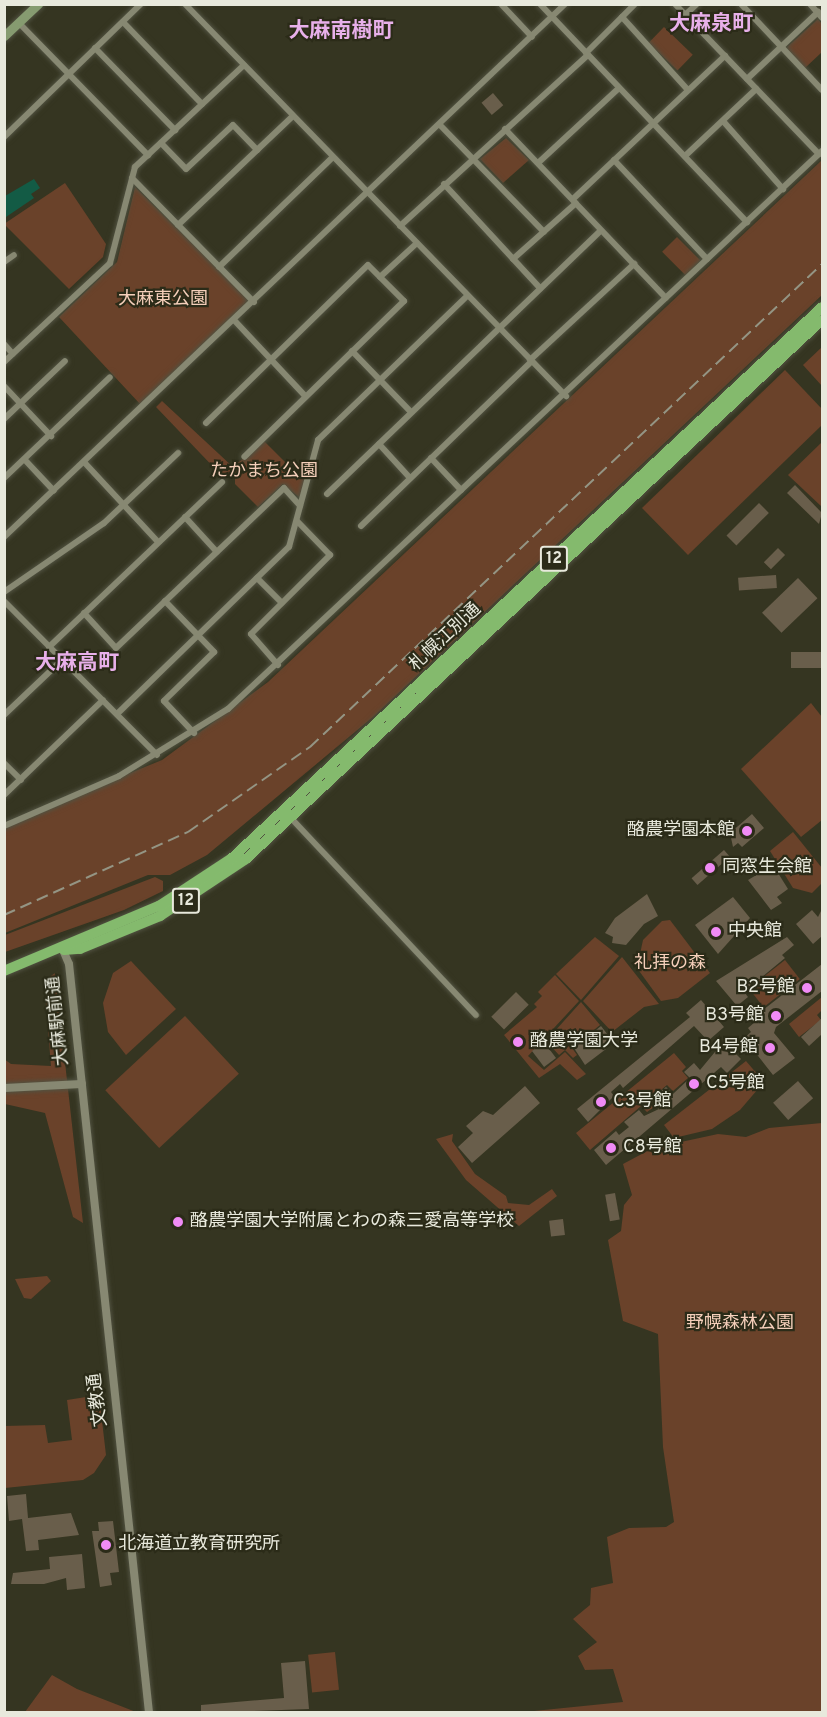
<!DOCTYPE html>
<meta charset="utf-8">
<style>
body{margin:0}
#map{position:relative;width:827px;height:1717px;overflow:hidden;background:#353521;font-family:Overpass,"Noto Sans JP",sans-serif}
div>[style]{position:absolute}
[style*='--x']{left:calc(var(--x)*1px);top:calc(var(--y)*1px);width:calc(var(--w)*1px);rotate:calc(var(--a)*1deg)}
.green>*{inset:0;background:#6a422a;transform-origin:0 0}
.water>*{inset:0;background:#135b45}
.building>*{inset:0;background:#695e4b;transform-origin:0 0}
.roads{filter:drop-shadow(0 0 2px #515241) drop-shadow(0 0 2px #515241)}
.minor>*{height:6px;margin:-3px;padding:0 3px;transform-origin:3px;border-radius:3px;background:#878872}
.tertiary>*{height:8px;margin:-4px;padding:0 4px;transform-origin:4px;border-radius:4px;background:#878872}
.secondary>*{height:9px;margin:-4.5px;padding:0 4.5px;transform-origin:4.5px;border-radius:4.5px;background:#869b70}
.trunk>*{height:10px;margin:-5px;padding:0 5px;transform-origin:5px;border-radius:5px;background:#84ba6d}
.rail>*{height:2px;margin-top:-1px;transform-origin:0;background:repeating-linear-gradient(90deg,#949584 0 12px,transparent 0 18px)}
.dots>*{width:16px;height:16px;translate:-50% -50%;box-sizing:border-box;border:3px solid #2b2b18;border-radius:50%}
span{translate:-50% -50%;white-space:nowrap;text-align:center;line-height:1.15;-webkit-text-stroke:4.5px #2b2b18;paint-order:stroke}
.shield-label span{padding:2px 4px;background:#2b2b18;border:2px solid;border-radius:4px;-webkit-text-stroke-width:0}
.shield-label{font-size:16px;color:#e8e9dc;font-weight:700}
.park-label{font-size:18px;color:#f5cfba}
.street-label{font-size:18px;color:#e8e9dc}
.poi-label{font-size:18px;color:#e8e9dc}
.right{translate:-100% -50%;text-align:right}
.left{translate:0 -50%;text-align:left}
.quarter-label{font-size:21px;color:#e8b0ea;font-weight:700}
.frame{position:absolute;inset:0;border:6px solid #e8e9dc;pointer-events:none}
</style>
<div id="map">
<div class="green">
<div style="clip-path:polygon(818px 19px,822px 24px,822px 52px,805px 68px,786px 48px)"></div>
<div style="left:664px;top:27px;width:40px;height:22px;rotate:44deg"></div>
<div style="clip-path:polygon(506px 138px,529px 160px,503px 183px,480px 159px)"></div>
<div style="clip-path:polygon(822px 160px,822px 295px,373px 717px,207px 855px,170px 875px,148px 875px,5px 933px,5px 824px,162px 760px,268px 682px)"></div>
<div style="clip-path:polygon(65px 183px,106px 244px,103px 257px,69px 289px,4px 224px)"></div>
<div style="clip-path:polygon(135px 187px,249px 300px,140px 404px,59px 317px,117px 262px)"></div>
<div style="left:677px;top:237px;width:33px;height:21px;rotate:45deg"></div>
<div style="clip-path:polygon(822px 347px,822px 386px,803px 365px)"></div>
<div style="clip-path:polygon(785px 370px,822px 409px,822px 425px,688px 555px,642px 508px)"></div>
<div style="clip-path:polygon(162px 401px,233px 467px,264px 441px,295px 472px,308px 470px,300px 498px,283px 484px,258px 507px,235px 484px,235px 478px,222px 476px,156px 407px)"></div>
<div style="clip-path:polygon(822px 442px,822px 507px,788px 475px)"></div>
<div style="clip-path:polygon(811px 703px,822px 717px,822px 820px,801px 837px,741px 769px)"></div>
<div style="clip-path:polygon(793px 832px,822px 868px,822px 883px,812px 893px,793px 888px,770px 851px)"></div>
<div style="clip-path:polygon(155px 877px,163px 881px,163px 891px,124px 910px,5px 952px,5px 935px)"></div>
<div style="clip-path:polygon(670px 920px,710px 973px,678px 998px,661px 1001px,637px 968px,643px 940px,662px 921px)"></div>
<div style="clip-path:polygon(595px 937px,619px 956px,581px 1000px,556px 974px)"></div>
<div style="clip-path:polygon(622px 957px,659px 1004px,644px 1007px,612px 1032px,583px 1001px)"></div>
<div style="left:785px;top:960px;width:24px;height:46px;rotate:52deg"></div>
<div style="clip-path:polygon(131px 961px,176px 1009px,126px 1055px,108px 1032px,103px 1003px,113px 973px)"></div>
<div style="clip-path:polygon(55px 973px,83px 1223px,73px 1217px,45px 1113px,5px 1104px,4px 1059px,11px 1064px,51px 1066px,44px 981px)"></div>
<div style="clip-path:polygon(555px 975px,579px 1001px,528px 1056px,544px 1070px,565px 1052px,586px 1074px,577px 1080px,560px 1064px,539px 1078px,504px 1035px,537px 1007px,534px 1004px,542px 996px,538px 992px)"></div>
<div style="clip-path:polygon(822px 997px,822px 1010px,817px 1015px,821px 1020px,799px 1037px,789px 1024px)"></div>
<div style="clip-path:polygon(581px 1002px,600px 1025px,572px 1048px,577px 1055px,573px 1058px,565px 1050px,559px 1055px,546px 1041px)"></div>
<div style="left:185px;top:1016px;width:79px;height:109px;rotate:47deg"></div>
<div style="clip-path:polygon(674px 1053px,686px 1067px,682px 1071px,688px 1078px,673px 1091px,667px 1085px,649px 1100px,654px 1107px,647px 1112px,641px 1106px,590px 1150px,576px 1133px)"></div>
<div style="clip-path:polygon(746px 1061px,764px 1082px,740px 1110px,712px 1129px,674px 1138px,664px 1125px)"></div>
<div style="clip-path:polygon(822px 1123px,822px 1712px,524px 1712px,623px 1702px,613px 1669px,585px 1670px,578px 1656px,597px 1642px,573px 1619px,590px 1605px,591px 1588px,613px 1583px,607px 1537px,629px 1528px,666px 1527px,674px 1522px,663px 1447px,658px 1334px,623px 1321px,608px 1240px,621px 1231px,624px 1205px,632px 1195px,623px 1164px,653px 1148px,718px 1134px,746px 1137px,769px 1128px)"></div>
<div style="clip-path:polygon(453px 1134px,452px 1141px,475px 1174px,506px 1196px,508px 1203px,529px 1205px,552px 1189px,557px 1196px,519px 1226px,466px 1180px,436px 1139px)"></div>
<div style="clip-path:polygon(47px 1276px,51px 1281px,31px 1299px,24px 1298px,15px 1279px)"></div>
<div style="clip-path:polygon(99px 1395px,106px 1455px,94px 1473px,83px 1480px,5px 1488px,4px 1426px,45px 1425px,48px 1443px,72px 1440px,67px 1400px)"></div>
<div style="left:335px;top:1652px;width:38px;height:27px;rotate:84deg"></div>
<div style="clip-path:polygon(52px 1675px,77px 1689px,136px 1712px,25px 1712px)"></div>
</div>
<div class="water">
<div style="clip-path:polygon(34px 179px,40px 188px,31px 194px,34px 198px,6px 217px,5px 196px)"></div>
</div>
<div class="building">
<div style="left:493px;top:93px;width:16px;height:15px;rotate:50deg"></div>
<div style="clip-path:polygon(795px 485px,822px 513px,819px 524px,787px 493px)"></div>
<div style="left:759px;top:503px;width:14px;height:46px;rotate:45deg"></div>
<div style="left:778px;top:548px;width:10px;height:20px;rotate:45deg"></div>
<div style="left:776px;top:575px;width:13px;height:38px;rotate:86deg"></div>
<div style="left:798px;top:578px;width:28px;height:50px;rotate:46deg"></div>
<div style="left:791px;top:652px;width:30px;height:16px"></div>
<div style="clip-path:polygon(752px 814px,764px 828px,742px 847px,738px 843px,733px 847px,730px 833px)"></div>
<div style="left:724px;top:850px;width:9px;height:43px;rotate:49deg"></div>
<div style="clip-path:polygon(773px 865px,788px 889px,777px 897px,782px 903px,771px 910px,748px 880px)"></div>
<div style="clip-path:polygon(647px 894px,658px 916px,644px 924px,626px 945px,612px 943px,613px 937px,605px 933px,615px 918px)"></div>
<div style="clip-path:polygon(733px 897px,750px 918px,718px 954px,695px 925px)"></div>
<div style="clip-path:polygon(822px 909px,822px 936px,813px 944px,796px 924px,812px 910px,818px 917px)"></div>
<div style="clip-path:polygon(787px 937px,794px 945px,782px 955px,785px 958px,744px 992px,748px 997px,737px 1006px,716px 981px)"></div>
<div style="clip-path:polygon(822px 964px,822px 991px,776px 1027px,774px 1033px,795px 1058px,773px 1075px,744px 1038px,751px 1032px,748px 1028px,762px 1016px,759px 1013px)"></div>
<div style="left:516px;top:992px;width:18px;height:35px;rotate:45deg"></div>
<div style="clip-path:polygon(701px 1000px,724px 1027px,708px 1041px,694px 1026px,623px 1088px,620px 1084px,611px 1092px,614px 1096px,588px 1122px,577px 1109px,690px 1017px,686px 1013px)"></div>
<div style="clip-path:polygon(822px 1018px,822px 1034px,809px 1046px,801px 1037px)"></div>
<div style="clip-path:polygon(601px 1026px,611px 1039px,603px 1045px,606px 1049px,585px 1065px,574px 1048px)"></div>
<div style="clip-path:polygon(724px 1041px,736px 1048px,733px 1051px,741px 1059px,727px 1073px,721px 1067px,606px 1165px,594px 1150px,616px 1131px,619px 1135px,629px 1127px,624px 1122px,639px 1110px,644px 1116px,659px 1109px,651px 1100px,666px 1087px,673px 1094px,690px 1078px,684px 1072px,694px 1063px,700px 1070px)"></div>
<div style="left:544px;top:1042px;width:20px;height:15px;rotate:53deg"></div>
<div style="left:798px;top:1081px;width:23px;height:33px;rotate:49deg"></div>
<div style="clip-path:polygon(525px 1086px,540px 1103px,472px 1163px,458px 1147px,473px 1133px,466px 1126px,483px 1111px,493px 1115px)"></div>
<div style="left:615px;top:1193px;width:27px;height:10px;rotate:80deg"></div>
<div style="left:563px;top:1219px;width:16px;height:14px;rotate:83deg"></div>
<div style="clip-path:polygon(26px 1494px,28px 1518px,71px 1513px,79px 1535px,38px 1540px,39px 1550px,26px 1551px,22px 1519px,9px 1521px,7px 1496px)"></div>
<div style="clip-path:polygon(113px 1521px,119px 1572px,110px 1573px,112px 1585px,100px 1587px,92px 1531px,99px 1531px,98px 1522px)"></div>
<div style="clip-path:polygon(82px 1554px,85px 1588px,67px 1590px,66px 1578px,44px 1584px,11px 1584px,13px 1573px,50px 1569px,49px 1557px)"></div>
<div style="clip-path:polygon(305px 1661px,309px 1709px,201px 1713px,201px 1705px,284px 1698px,281px 1663px)"></div>
</div>
<div class="roads">
<div class="minor">
<div style="--x:185;--y:4;--w:547;--a:45.82"></div>
<div style="--x:501;--y:4;--w:45;--a:46.8"></div>
<div style="--x:540;--y:4;--w:301;--a:46.5"></div>
<div style="--x:675;--y:4;--w:208;--a:46.2"></div>
<div style="--x:741;--y:4;--w:118;--a:46.7"></div>
<div style="--x:810;--y:4;--w:18;--a:49"></div>
<div style="--x:685;--y:15;--w:16;--a:-43"></div>
<div style="--x:622;--y:17;--w:98;--a:47.9"></div>
<div style="--x:123;--y:22;--w:114;--a:46.1"></div>
<div style="--x:19;--y:23;--w:185;--a:45.7"></div>
<div style="--x:95;--y:48;--w:115;--a:45.7"></div>
<div style="--x:586;--y:53;--w:69;--a:-45"></div>
<div style="--x:747;--y:79;--w:98;--a:-43.3"></div>
<div style="--x:723;--y:121;--w:91;--a:48.6"></div>
<div style="--x:440;--y:125;--w:149;--a:45.8"></div>
<div style="--x:505;--y:129;--w:233;--a:46.4"></div>
<div style="--x:4;--y:137;--w:191;--a:-44.2"></div>
<div style="--x:161;--y:143;--w:36;--a:46"></div>
<div style="--x:186;--y:169;--w:64;--a:-43.1"></div>
<div style="--x:233;--y:125;--w:35;--a:46"></div>
<div style="--x:685;--y:156;--w:98;--a:-43.3"></div>
<div style="--x:614;--y:160;--w:136;--a:46.8"></div>
<div style="--x:538;--y:163;--w:110;--a:-42.8"></div>
<div style="--x:132;--y:178;--w:174;--a:45.5"></div>
<div style="--x:444;--y:184;--w:142;--a:47.3"></div>
<div style="--x:573;--y:199;--w:209;--a:-43.3"></div>
<div style="--x:178;--y:225;--w:158;--a:-43.5"></div>
<div style="--x:400;--y:226;--w:254;--a:-42.3"></div>
<div style="--x:513;--y:259;--w:84;--a:-41.6"></div>
<div style="--x:4;--y:262;--w:12;--a:-35"></div>
<div style="--x:219;--y:267;--w:158;--a:-44"></div>
<div style="--x:380;--y:277;--w:50;--a:-42.6"></div>
<div style="--x:234;--y:320;--w:105;--a:46.9"></div>
<div style="--x:4;--y:344;--w:13;--a:48"></div>
<div style="--x:352;--y:351;--w:85;--a:46"></div>
<div style="--x:530;--y:360;--w:142;--a:-42.7"></div>
<div style="--x:4;--y:362;--w:145;--a:-43"></div>
<div style="--x:110;--y:263;--w:99;--a:-75.4"></div>
<div style="--x:135;--y:167;--w:149;--a:-43.1"></div>
<div style="--x:4;--y:386;--w:69;--a:46.8"></div>
<div style="--x:4;--y:419;--w:84;--a:-43.6"></div>
<div style="--x:206;--y:423;--w:226;--a:-44.3"></div>
<div style="--x:368;--y:265;--w:51;--a:45"></div>
<div style="--x:404;--y:301;--w:223;--a:135.7"></div>
<div style="--x:379;--y:444;--w:46;--a:47.6"></div>
<div style="--x:431;--y:458;--w:44;--a:46.8"></div>
<div style="--x:25;--y:460;--w:42;--a:46.9"></div>
<div style="--x:84;--y:462;--w:109;--a:47.2"></div>
<div style="--x:4;--y:478;--w:146;--a:-43.6"></div>
<div style="--x:327;--y:494;--w:380;--a:-43.9"></div>
<div style="--x:185;--y:517;--w:47;--a:47.6"></div>
<div style="--x:361;--y:526;--w:236;--a:-44"></div>
<div style="--x:4;--y:537;--w:774;--a:-43.53"></div>
<div style="--x:257;--y:578;--w:35;--a:45"></div>
<div style="--x:4;--y:592;--w:121;--a:-34.6"></div>
<div style="--x:104;--y:523;--w:102;--a:-43.4"></div>
<div style="--x:4;--y:601;--w:217;--a:45.2"></div>
<div style="--x:165;--y:601;--w:71;--a:46.1"></div>
<div style="--x:214;--y:652;--w:70;--a:135.6"></div>
<div style="--x:164;--y:701;--w:44;--a:46.8"></div>
<div style="--x:84;--y:613;--w:47;--a:47.6"></div>
<div style="--x:116;--y:648;--w:232;--a:-43.6"></div>
<div style="--x:284;--y:488;--w:24;--a:48"></div>
<div style="--x:49;--y:647;--w:239;--a:-43.6"></div>
<div style="--x:278;--y:665;--w:41;--a:-131.1"></div>
<div style="--x:251;--y:634;--w:112;--a:-45"></div>
<div style="--x:330;--y:555;--w:47;--a:-134.1"></div>
<div style="--x:117;--y:714;--w:240;--a:-44.2"></div>
<div style="--x:289;--y:547;--w:111;--a:-74.8"></div>
<div style="--x:318;--y:440;--w:207;--a:-44"></div>
<div style="--x:4;--y:715;--w:81;--a:-43.5"></div>
<div style="--x:4;--y:763;--w:24;--a:45"></div>
<div style="--x:4;--y:795;--w:137;--a:-43.8"></div>
<div style="--x:289;--y:816;--w:273;--a:46.8"></div>
<div style="--x:4;--y:826;--w:125;--a:-23.5"></div>
<div style="--x:119;--y:776;--w:128;--a:-31.6"></div>
<div style="--x:228;--y:709;--w:815;--a:-43.21"></div>
</div>
<div class="tertiary">
<div style="--x:63;--y:950;--w:15;--a:67"></div>
<div style="--x:69;--y:964;--w:752;--a:83.9"></div>
<div style="--x:4;--y:1088;--w:78;--a:-2.9"></div>
</div>
<div class="secondary">
<div style="--x:4;--y:36;--w:47;--a:-43.3"></div>
</div>
<div class="trunk">
<div style="--x:64;--y:950;--w:16;--a:-4"></div>
<div style="--x:80;--y:949;--w:87;--a:-22.4"></div>
<div style="--x:160;--y:916;--w:103;--a:-33.5"></div>
<div style="--x:246;--y:859;--w:789;--a:-43.1"></div>
<div style="--x:4;--y:971;--w:168;--a:-22.8"></div>
<div style="--x:159;--y:906;--w:87;--a:-33.3"></div>
<div style="--x:232;--y:858;--w:807;--a:-43.04"></div>
</div>
</div>
<div class="rail">
<div style="--x:4;--y:915;--w:202;--a:-24.3"></div>
<div style="--x:188;--y:832;--w:149;--a:-34.9"></div>
<div style="--x:310;--y:747;--w:704;--a:-43.33"></div>
</div>
<div class="dots">
<div style="left:747px;top:831px;background:#f08bf5"></div>
<div style="left:710px;top:868px;background:#f08bf5"></div>
<div style="left:716px;top:932px;background:#f08bf5"></div>
<div style="left:807px;top:988px;background:#f08bf5"></div>
<div style="left:776px;top:1016px;background:#f08bf5"></div>
<div style="left:518px;top:1042px;background:#f08bf5"></div>
<div style="left:770px;top:1048px;background:#f08bf5"></div>
<div style="left:694px;top:1084px;background:#f08bf5"></div>
<div style="left:601px;top:1102px;background:#f08bf5"></div>
<div style="left:611px;top:1148px;background:#f08bf5"></div>
<div style="left:178px;top:1222px;background:#f08bf5"></div>
<div style="left:106px;top:1545px;background:#f08bf5"></div>
</div>
<div class="shield-label">
<span style="left:554px;top:559px">12</span>
<span style="left:186px;top:901px">12</span>
</div>
<div class="park-label">
<span style="left:163px;top:300px">大麻東公園</span>
<span style="left:264px;top:472px">たかまち公園</span>
<span style="left:670px;top:964px">礼拝の森</span>
<span style="left:740px;top:1324px">野幌森林公園</span>
</div>
<div class="street-label">
<span style="left:446px;top:638px;rotate:-43deg">札幌江別通</span>
<span style="left:59px;top:1021px;rotate:-96deg">大麻駅前通</span>
<span style="left:99px;top:1400px;rotate:-97deg">文教通</span>
</div>
<div class="poi-label">
<span class="right" style="left:735px;top:831px">酪農学園本館</span>
<span class="left" style="left:722px;top:868px">同窓生会館</span>
<span class="left" style="left:728px;top:932px">中央館</span>
<span class="right" style="left:795px;top:988px">B2号館</span>
<span class="right" style="left:764px;top:1016px">B3号館</span>
<span class="left" style="left:530px;top:1042px">酪農学園大学</span>
<span class="right" style="left:758px;top:1048px">B4号館</span>
<span class="left" style="left:706px;top:1084px">C5号館</span>
<span class="left" style="left:613px;top:1102px">C3号館</span>
<span class="left" style="left:623px;top:1148px">C8号館</span>
<span class="left" style="left:190px;top:1222px">酪農学園大学附属とわの森三愛高等学校</span>
<span class="left" style="left:118px;top:1545px">北海道立教育研究所</span>
</div>
<div class="quarter-label">
<span style="left:711px;top:25px">大麻泉町</span>
<span style="left:341px;top:32px">大麻南樹町</span>
<span style="left:77px;top:664px">大麻高町</span>
</div>
<div class="frame"></div>
</div>
